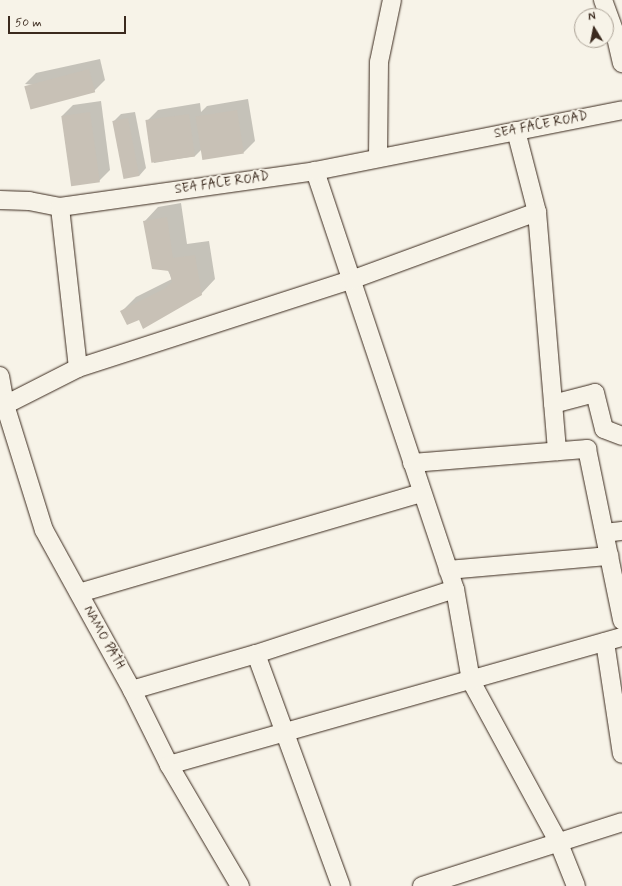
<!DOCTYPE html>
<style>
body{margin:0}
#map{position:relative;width:622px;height:886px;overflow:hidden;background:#f7f3e8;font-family:Mynerve,sans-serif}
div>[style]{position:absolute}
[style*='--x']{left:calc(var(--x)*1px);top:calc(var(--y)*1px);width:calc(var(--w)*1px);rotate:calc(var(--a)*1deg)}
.shadow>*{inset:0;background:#0003}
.building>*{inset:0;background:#c8c1b6;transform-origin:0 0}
.roads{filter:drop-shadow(0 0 1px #3b2a1e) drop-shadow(0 0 1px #3b2a1e)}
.minor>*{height:18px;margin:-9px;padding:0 9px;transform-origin:9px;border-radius:9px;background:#f7f3e8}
span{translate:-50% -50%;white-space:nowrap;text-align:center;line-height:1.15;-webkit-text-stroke:3.5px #f7f3e8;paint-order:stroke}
.street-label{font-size:13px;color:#3b2a1e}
.north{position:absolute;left:574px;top:8px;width:40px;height:40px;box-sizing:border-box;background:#f7f3e8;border:1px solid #aca397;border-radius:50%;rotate:350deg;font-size:11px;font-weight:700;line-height:16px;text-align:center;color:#3b2a1e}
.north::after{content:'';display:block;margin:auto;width:14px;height:18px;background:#3b2a1e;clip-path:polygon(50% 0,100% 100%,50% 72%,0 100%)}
.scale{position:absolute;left:8px;top:16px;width:118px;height:18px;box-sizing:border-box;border:2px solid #3b2a1e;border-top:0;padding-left:5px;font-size:12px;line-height:14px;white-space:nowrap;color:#3b2a1e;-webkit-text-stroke:3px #f7f3e8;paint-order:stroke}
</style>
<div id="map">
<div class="shadow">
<div style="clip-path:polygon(100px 59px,105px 80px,94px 91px,25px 84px,36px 73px)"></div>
<div style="clip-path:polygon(248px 99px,255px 141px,244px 152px,201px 150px,195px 156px,154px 163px,147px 121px,158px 110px,200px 103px,201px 112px,207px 106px)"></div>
<div style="clip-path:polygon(101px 101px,110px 170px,99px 181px,62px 116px,73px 105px)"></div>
<div style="clip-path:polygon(135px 112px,146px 168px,139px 176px,113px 122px,121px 114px)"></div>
<div style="clip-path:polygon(181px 203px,187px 244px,209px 241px,215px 279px,201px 294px,140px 319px,121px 312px,136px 297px,172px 279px,144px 222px,158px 207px)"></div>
</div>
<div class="building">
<div style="left:89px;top:69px;width:24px;height:67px;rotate:75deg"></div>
<div style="left:237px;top:110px;width:44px;height:42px;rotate:81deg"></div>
<div style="left:90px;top:112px;width:71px;height:29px;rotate:82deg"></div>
<div style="left:189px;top:114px;width:43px;height:44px;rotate:82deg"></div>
<div style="left:128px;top:118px;width:59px;height:16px;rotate:79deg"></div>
<div style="clip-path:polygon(167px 217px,173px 258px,195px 255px,202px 295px,143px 329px,139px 320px,127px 325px,120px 311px,164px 289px,172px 282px,169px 271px,152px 269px,143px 221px)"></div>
</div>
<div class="roads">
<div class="minor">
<div style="--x:603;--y:0;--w:35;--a:70"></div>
<div style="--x:615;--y:33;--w:31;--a:77"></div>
<div style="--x:516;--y:131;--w:84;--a:75.5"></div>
<div style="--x:537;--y:212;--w:240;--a:85.2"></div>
<div style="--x:378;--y:157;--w:95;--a:-89.4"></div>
<div style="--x:379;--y:62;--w:63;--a:-78.2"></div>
<div style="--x:315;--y:171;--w:441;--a:71.5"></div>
<div style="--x:455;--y:589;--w:93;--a:80.1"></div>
<div style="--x:471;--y:681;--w:182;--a:61.5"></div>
<div style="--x:558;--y:841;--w:48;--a:68.2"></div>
<div style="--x:0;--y:200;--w:29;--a:2"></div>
<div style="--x:29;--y:201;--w:32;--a:11"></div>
<div style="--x:78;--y:368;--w:287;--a:-17.9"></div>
<div style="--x:351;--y:280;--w:198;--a:-20.1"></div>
<div style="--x:0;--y:376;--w:29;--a:80"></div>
<div style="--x:5;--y:405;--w:131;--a:72.7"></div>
<div style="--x:44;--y:530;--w:183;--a:61.2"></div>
<div style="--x:132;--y:690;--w:84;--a:63.7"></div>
<div style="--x:169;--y:765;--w:140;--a:59.6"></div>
<div style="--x:553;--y:404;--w:43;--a:-14.7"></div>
<div style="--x:595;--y:393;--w:37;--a:76"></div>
<div style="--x:604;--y:429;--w:19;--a:21"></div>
<div style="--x:5;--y:405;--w:82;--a:-26.9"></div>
<div style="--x:78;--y:368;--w:162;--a:-96.4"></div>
<div style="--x:60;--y:207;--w:258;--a:-8"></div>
<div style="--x:315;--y:171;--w:313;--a:-11.2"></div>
<div style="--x:412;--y:463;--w:176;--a:-4.6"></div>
<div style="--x:587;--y:449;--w:175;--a:78.4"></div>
<div style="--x:605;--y:533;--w:17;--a:-7"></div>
<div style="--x:448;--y:570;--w:162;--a:-5"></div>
<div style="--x:79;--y:593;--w:357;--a:-16.3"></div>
<div style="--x:605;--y:642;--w:113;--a:81.4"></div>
<div style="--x:256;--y:654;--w:247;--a:69.9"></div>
<div style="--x:132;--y:690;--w:129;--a:-16.2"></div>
<div style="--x:256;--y:654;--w:209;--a:-18.1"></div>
<div style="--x:169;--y:765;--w:471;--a:-15.8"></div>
<div style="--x:422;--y:886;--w:210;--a:-17.7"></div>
</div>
</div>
<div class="street-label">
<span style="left:541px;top:126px;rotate:-11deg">SEA FACE ROAD</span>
<span style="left:222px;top:184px;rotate:-8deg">SEA FACE ROAD</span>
<span style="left:103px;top:638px;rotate:61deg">NAMO PATH</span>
</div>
<div class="north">N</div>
<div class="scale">50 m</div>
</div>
